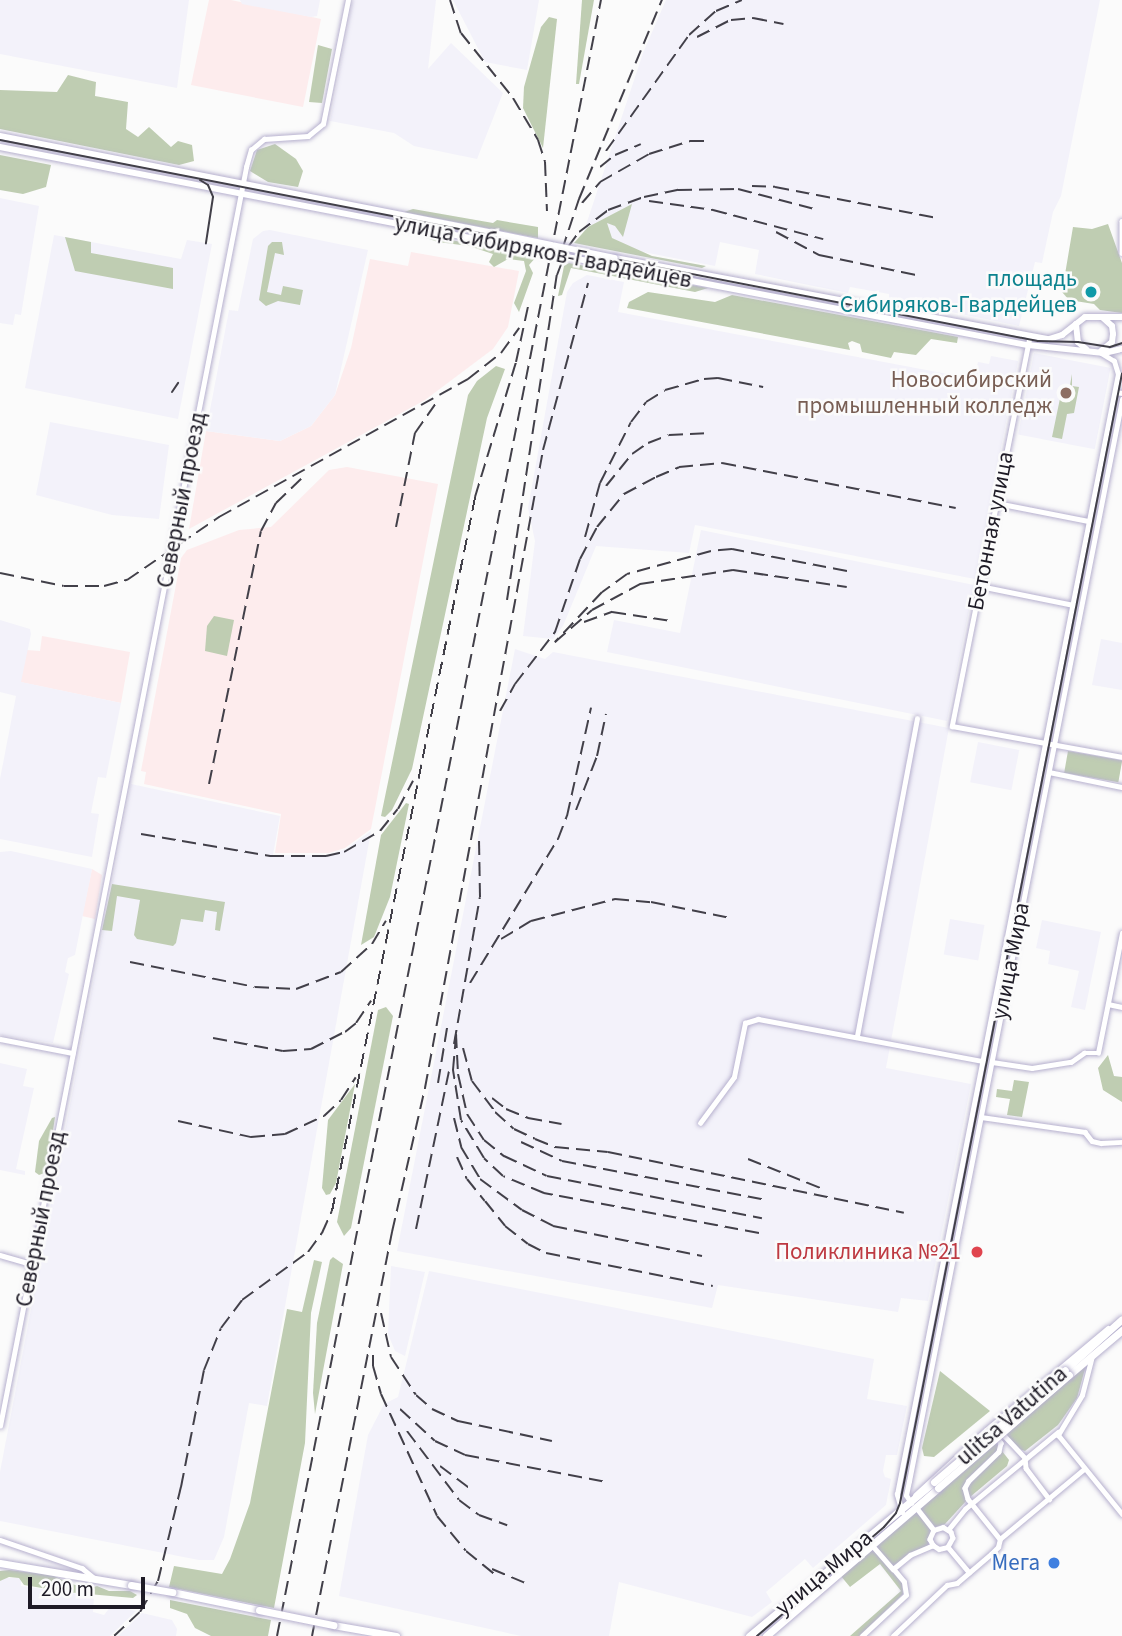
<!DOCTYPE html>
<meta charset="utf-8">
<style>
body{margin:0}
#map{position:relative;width:1122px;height:1636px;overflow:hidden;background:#fbfbfb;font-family:"Source Sans 3",sans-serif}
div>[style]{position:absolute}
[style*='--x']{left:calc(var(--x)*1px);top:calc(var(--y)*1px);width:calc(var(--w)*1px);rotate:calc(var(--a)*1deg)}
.commercial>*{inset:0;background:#fdeced}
.built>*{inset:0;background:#f3f2fa;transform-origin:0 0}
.green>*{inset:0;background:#bfcdb2;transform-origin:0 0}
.roads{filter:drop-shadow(0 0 2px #b6b0ce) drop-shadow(0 0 2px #b6b0ce)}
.minor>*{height:4.5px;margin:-2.25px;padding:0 2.25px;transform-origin:2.25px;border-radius:2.25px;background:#fff}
.tertiary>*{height:5px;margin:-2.5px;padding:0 2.5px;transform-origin:2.5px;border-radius:2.5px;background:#fff}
.secondary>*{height:6px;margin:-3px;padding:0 3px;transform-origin:3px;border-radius:3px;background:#fff}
.primary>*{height:7px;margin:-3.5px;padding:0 3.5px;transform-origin:3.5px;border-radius:3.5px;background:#fff}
.tram>*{height:2px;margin:-1px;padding:0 1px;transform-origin:1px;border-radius:1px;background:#424049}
.rail>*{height:2px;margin-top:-1px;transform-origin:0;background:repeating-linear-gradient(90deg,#424049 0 14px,transparent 0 21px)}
.bridges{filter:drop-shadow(0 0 2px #b6b0ce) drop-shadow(0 0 2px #b6b0ce)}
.secondary-bridge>*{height:6px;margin:-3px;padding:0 3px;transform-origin:3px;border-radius:3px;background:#fff}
.primary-bridge>*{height:7px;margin:-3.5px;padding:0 3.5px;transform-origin:3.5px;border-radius:3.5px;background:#fff}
.dots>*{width:19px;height:19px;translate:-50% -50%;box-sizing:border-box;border:4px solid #fbfbfb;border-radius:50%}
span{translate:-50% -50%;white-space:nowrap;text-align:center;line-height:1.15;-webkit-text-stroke:5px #fbfbfb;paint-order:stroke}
.street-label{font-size:23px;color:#1e1b26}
.culture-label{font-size:23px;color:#0d838f}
.right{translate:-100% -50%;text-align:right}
.education-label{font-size:23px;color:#785e54}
.health-label{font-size:23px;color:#be3a42}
.shop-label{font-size:23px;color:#366cbe}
.scale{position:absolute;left:28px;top:1577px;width:117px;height:32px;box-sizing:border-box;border:4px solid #1e1b26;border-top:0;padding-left:9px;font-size:21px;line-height:24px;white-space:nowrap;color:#1e1b26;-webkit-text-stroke:5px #fbfbfb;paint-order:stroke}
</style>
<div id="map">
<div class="commercial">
<div style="clip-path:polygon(209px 0,231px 0,321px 19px,303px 107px,191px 85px)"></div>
<div style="clip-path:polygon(411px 252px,519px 271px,508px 327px,493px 349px,425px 400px,189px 529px,206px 431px,280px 441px,311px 426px,335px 395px,351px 348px,370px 259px,408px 266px)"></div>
<div style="clip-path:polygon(347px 467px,438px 484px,371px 829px,345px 848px,329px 853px,275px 853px,281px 814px,144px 784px,146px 772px,141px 771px,181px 558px,187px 550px,239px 530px,271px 527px,329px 470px)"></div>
<div style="clip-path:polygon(42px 636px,130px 652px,121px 703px,20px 682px,27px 650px,40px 651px)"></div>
<div style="clip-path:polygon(92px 869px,102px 875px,95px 919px,82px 916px)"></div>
</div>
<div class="built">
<div style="clip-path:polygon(0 0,189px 0,177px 88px,0 54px)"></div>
<div style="clip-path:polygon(240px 0,320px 0,317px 16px,311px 17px,242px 4px)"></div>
<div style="clip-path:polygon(353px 0,436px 0,428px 69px,451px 43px,503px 93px,477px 159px,414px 146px,394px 133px,330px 121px)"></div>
<div style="clip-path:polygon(453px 0,539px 0,527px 70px,485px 62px)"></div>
<div style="clip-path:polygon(666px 0,1100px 0,1061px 196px,1053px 212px,1042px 263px,1035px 262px,1019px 326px,889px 299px,889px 294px,850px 287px,848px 293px,755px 274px,759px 250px,720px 242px,715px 266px,581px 240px,643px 53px)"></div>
<div style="clip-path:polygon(0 198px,39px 206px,21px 315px,15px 314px,13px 325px,0 323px)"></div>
<div style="clip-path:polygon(270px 230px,368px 250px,335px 395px,311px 426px,280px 441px,206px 431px,229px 310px,238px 311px,253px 239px,263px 231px)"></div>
<div style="clip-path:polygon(54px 235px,181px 259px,187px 240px,212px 244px,178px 419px,25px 388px)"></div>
<div style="clip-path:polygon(587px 275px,624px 282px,618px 312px,974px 379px,978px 362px,989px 364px,991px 356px,1018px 361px,975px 579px,695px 525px,689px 553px,596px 546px,563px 626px,553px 639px,523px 636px,535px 541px,528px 508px,567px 292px,573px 283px)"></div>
<div style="left:1034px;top:353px;width:78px;height:83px;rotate:11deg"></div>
<div style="clip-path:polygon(50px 422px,169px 445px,159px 519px,112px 515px,36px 495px)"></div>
<div style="clip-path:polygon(701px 530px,974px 585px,947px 721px,607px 652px,614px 620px,680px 633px)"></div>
<div style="clip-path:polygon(0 620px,30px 629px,31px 634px,21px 682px,121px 703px,106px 778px,98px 777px,91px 813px,99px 814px,92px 857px,0 839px,0 779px,16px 696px,0 692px)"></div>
<div style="clip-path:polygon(1101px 639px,1122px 643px,1122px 690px,1092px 685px)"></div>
<div style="clip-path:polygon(515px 649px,545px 659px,553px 652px,949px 728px,886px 1068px,971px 1084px,928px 1301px,901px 1298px,898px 1312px,718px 1285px,712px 1308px,397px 1251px)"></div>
<div style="left:978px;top:742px;width:42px;height:41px;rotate:11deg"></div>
<div style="clip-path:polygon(131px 784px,280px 816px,273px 855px,328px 855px,346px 849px,371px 831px,267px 1406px,249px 1403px,224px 1537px,214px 1560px,199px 1560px,0 1521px,0 1472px)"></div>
<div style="clip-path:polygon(11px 851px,92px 869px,75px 955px,68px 958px,65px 972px,69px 974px,53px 1043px,0 1035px,0 852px)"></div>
<div style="left:950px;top:919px;width:35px;height:36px;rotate:10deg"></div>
<div style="clip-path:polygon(1042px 920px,1101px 932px,1085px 1010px,1071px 1007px,1079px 971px,1048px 964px,1050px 951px,1036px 948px)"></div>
<div style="clip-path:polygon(0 1063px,27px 1069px,23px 1086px,34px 1088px,16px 1169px,25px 1171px,25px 1175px,0 1170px)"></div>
<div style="clip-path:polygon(391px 1266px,425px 1272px,405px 1356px,395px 1351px,388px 1334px)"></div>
<div style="clip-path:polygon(429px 1271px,874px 1359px,867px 1399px,907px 1406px,897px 1455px,886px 1455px,883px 1471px,885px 1477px,891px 1479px,886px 1505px,813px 1568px,805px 1559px,766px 1592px,772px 1602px,752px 1617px,619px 1582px,609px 1636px,521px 1636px,339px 1596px,368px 1435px,384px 1404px,398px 1397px)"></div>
<div style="clip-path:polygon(0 1578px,21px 1578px,21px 1586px,94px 1596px,93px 1612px,104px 1615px,111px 1606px,136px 1611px,110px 1636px,0 1636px)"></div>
<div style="clip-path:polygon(142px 1613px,172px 1620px,177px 1629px,176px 1636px,118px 1636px)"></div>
</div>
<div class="green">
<div style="clip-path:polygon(582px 0,594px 0,579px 84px,576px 84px)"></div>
<div style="clip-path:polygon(549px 17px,557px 19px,543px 148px,523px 108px,524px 87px,541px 27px)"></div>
<div style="clip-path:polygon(318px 45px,332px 49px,322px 103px,309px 102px)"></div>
<div style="clip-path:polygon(68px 75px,96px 82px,95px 96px,128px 102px,126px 129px,138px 137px,149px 127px,171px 147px,178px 141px,192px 145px,194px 161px,179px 165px,0 129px,0 90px,57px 92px)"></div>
<div style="clip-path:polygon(275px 144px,296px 159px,303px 171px,298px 187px,268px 182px,250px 171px,257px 150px)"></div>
<div style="clip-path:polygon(0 155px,51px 165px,46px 187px,23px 194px,0 190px)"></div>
<div style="clip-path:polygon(632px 204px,623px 237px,615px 226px,607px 223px,612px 238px,652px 256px,706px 266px,702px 268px,574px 243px,588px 227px)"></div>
<div style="clip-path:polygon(413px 209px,493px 223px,497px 220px,538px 227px,538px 238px,404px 212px)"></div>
<div style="clip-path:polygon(1108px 224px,1122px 263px,1122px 313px,1100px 310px,1094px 304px,1069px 300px,1062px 292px,1073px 227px,1092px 229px)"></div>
<div style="clip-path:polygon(424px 235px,537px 256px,529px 265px,533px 273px,519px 312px,514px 303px,526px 271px,524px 261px,508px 259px,494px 267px,489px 262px,493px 254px,469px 246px,438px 242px,423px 237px)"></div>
<div style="clip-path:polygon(65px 237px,91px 242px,91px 253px,173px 268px,173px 289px,75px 271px)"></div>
<div style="clip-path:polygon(272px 242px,282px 242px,284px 255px,275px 253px,267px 292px,281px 295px,283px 286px,303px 290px,300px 305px,278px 301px,266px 306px,259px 300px,268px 246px)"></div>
<div style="clip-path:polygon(569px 263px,708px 288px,695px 292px,571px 268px,562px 295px,558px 296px,564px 266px)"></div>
<div style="clip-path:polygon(648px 292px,715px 302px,732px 295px,958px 337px,957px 343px,931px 339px,916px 355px,894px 352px,891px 358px,862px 352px,860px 344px,852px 341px,848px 343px,850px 350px,627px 308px,629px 302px)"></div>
<div style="clip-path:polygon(496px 366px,505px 369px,487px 418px,412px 769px,392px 810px,385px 817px,381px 816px,468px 395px,477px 381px)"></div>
<div style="clip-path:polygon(1072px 374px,1072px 386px,1079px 387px,1074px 413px,1067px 414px,1062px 439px,1052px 437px,1063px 384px,1070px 385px)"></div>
<div style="clip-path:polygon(214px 616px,234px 620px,227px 656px,205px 651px,207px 626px)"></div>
<div style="left:1068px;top:751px;width:55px;height:22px;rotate:10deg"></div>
<div style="clip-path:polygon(406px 803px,409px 804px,390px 897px,374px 937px,361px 945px,381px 835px)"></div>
<div style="clip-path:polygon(112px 884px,225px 902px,220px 931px,215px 930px,217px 912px,205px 910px,203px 922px,181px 919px,176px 943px,173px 946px,137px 939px,134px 935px,140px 900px,117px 896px,112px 931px,102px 930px)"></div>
<div style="clip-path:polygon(386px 1007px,393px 1016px,351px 1228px,344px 1236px,337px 1222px,378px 1010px)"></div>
<div style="clip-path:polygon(1108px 1055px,1114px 1076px,1122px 1077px,1122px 1102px,1103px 1090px,1098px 1068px)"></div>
<div style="clip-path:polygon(1014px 1080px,1029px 1082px,1022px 1117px,1007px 1115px,1010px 1099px,996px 1097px,997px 1089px,1012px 1091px)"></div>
<div style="clip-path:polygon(355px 1084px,336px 1183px,330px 1194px,326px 1195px,322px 1188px,328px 1120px)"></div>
<div style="clip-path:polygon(55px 1117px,47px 1172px,39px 1175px,35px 1172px,39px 1141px,52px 1118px)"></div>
<div style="clip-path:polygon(333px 1257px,343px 1264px,315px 1414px,313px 1393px,317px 1323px,330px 1260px)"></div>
<div style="clip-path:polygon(314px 1260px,322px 1262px,311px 1313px,305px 1443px,274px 1608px,169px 1587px,174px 1566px,222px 1574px,230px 1559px,250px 1503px,287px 1309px,302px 1312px)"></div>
<div style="clip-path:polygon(1086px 1365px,1077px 1398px,1058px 1425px,1025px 1451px,1019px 1449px,1005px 1434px)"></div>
<div style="clip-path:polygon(940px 1371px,990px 1411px,934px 1457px,924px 1456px,922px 1448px)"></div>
<div style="clip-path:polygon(995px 1442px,1000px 1448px,966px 1480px,964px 1488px,967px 1500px,945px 1524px,935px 1527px,919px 1507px)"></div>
<div style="clip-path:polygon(1002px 1451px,1009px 1460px,1007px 1466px,970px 1497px,967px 1489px,971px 1481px)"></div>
<div style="clip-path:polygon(915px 1510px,932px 1529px,928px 1546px,909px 1553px,894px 1567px,875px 1545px)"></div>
<div style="clip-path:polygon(872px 1548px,902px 1583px,903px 1594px,859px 1636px,850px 1636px,901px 1591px,880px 1564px,850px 1587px,840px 1575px)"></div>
<div style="clip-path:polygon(9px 1570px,52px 1575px,71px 1584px,90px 1588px,97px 1586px,109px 1591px,130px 1591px,137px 1595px,133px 1598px,66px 1592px,24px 1585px,19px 1578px,9px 1577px,0 1581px,0 1571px)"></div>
<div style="clip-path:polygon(170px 1600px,271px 1620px,268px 1636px,211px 1636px,195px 1628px,187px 1614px,170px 1608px)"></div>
</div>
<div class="roads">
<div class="minor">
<div style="--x:1122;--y:221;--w:32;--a:90"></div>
<div style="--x:1030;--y:337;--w:397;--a:101.3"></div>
<div style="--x:952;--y:726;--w:173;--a:10.3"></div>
<div style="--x:1115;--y:392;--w:7;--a:8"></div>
<div style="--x:997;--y:503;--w:94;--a:11.1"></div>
<div style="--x:980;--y:586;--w:95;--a:11.5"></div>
<div style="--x:1049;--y:772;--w:75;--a:11.6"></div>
<div style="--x:1108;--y:1004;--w:14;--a:12"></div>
<div style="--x:857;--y:1036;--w:323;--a:-79.3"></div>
<div style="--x:0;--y:1039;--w:74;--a:10.9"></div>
<div style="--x:992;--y:1062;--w:40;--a:8.5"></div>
<div style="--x:1032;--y:1068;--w:39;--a:-9"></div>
<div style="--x:1071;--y:1062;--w:16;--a:-35"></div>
<div style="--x:1084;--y:1053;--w:14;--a:0"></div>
<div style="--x:1098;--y:1053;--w:122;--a:-78.7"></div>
<div style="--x:981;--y:1117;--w:105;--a:8.2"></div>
<div style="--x:1085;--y:1132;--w:11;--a:52"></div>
<div style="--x:1092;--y:1141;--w:9;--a:13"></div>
<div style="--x:1101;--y:1143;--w:21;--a:-3"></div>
<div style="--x:700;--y:1123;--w:57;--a:-53.5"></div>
<div style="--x:734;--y:1077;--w:55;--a:-78.5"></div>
<div style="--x:745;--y:1023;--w:14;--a:-17"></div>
<div style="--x:758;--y:1019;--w:229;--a:10.6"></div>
<div style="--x:0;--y:1255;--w:33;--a:16"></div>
<div style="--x:0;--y:1426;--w:1283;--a:-78.94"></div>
<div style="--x:246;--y:167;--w:18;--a:-74"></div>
<div style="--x:251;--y:150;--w:17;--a:-40"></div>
<div style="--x:264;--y:139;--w:44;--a:-3.9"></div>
<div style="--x:308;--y:136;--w:19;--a:-39"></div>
<div style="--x:323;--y:124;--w:126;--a:-78.6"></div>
<div style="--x:1001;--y:1432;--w:35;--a:47"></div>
<div style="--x:1025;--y:1458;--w:10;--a:84"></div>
<div style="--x:1026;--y:1468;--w:39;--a:53"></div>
<div style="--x:995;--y:1435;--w:10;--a:53"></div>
<div style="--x:1001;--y:1443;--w:9;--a:103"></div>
<div style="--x:999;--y:1452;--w:42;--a:136"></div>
<div style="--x:969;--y:1481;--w:8;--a:120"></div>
<div style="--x:965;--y:1488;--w:11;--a:75"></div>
<div style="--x:968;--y:1499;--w:51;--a:51.3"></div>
<div style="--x:916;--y:1507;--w:29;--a:52"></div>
<div style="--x:934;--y:1530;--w:9;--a:-18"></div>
<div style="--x:943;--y:1527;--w:9;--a:32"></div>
<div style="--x:951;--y:1532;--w:6;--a:72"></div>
<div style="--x:953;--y:1538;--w:10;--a:119"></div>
<div style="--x:934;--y:1530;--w:10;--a:114"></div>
<div style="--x:930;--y:1539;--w:7;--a:63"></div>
<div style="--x:933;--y:1545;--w:7;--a:34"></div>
<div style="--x:939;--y:1549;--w:9;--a:-13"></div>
<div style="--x:948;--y:1530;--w:27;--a:-51"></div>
<div style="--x:965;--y:1509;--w:121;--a:-39.6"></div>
<div style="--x:0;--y:1540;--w:87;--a:18.9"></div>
<div style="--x:82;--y:1568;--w:14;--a:39"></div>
<div style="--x:872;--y:1545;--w:32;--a:49"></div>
<div style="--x:948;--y:1547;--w:33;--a:50"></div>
<div style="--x:862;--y:1636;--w:60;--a:-43"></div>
<div style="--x:906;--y:1595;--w:13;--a:-99"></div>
<div style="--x:904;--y:1582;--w:17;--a:-130"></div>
<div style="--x:893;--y:1569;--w:22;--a:-39"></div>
<div style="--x:910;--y:1555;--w:25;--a:-23"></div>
<div style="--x:893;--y:1636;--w:74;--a:-43.4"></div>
<div style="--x:947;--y:1585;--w:10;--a:-11"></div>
<div style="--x:957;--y:1583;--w:45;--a:-40.5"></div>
<div style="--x:991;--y:1554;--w:10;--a:-45"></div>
<div style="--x:998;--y:1547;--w:8;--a:-76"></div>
<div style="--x:1000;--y:1539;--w:109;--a:-39.8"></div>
</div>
<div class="tertiary">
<div style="--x:1092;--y:1356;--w:40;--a:104.4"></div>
<div style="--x:1082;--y:1395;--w:47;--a:121"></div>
<div style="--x:1058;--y:1435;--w:102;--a:51"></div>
<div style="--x:915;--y:1495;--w:96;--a:-42.5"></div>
<div style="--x:986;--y:1430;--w:159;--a:-39.9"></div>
<div style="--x:911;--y:1503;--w:9;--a:-122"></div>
<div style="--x:906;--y:1495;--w:14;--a:-78"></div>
<div style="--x:909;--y:1481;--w:1103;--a:-78.86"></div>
<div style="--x:902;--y:1512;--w:19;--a:-106"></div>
<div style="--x:897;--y:1494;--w:1142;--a:-78.84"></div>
<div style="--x:1118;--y:374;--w:14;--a:-107"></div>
<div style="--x:1114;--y:361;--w:15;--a:-148"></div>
</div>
<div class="secondary">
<div style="--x:0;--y:136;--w:508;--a:11.13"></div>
<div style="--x:0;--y:147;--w:505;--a:10.95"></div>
<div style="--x:615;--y:258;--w:441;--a:10.6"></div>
<div style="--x:1049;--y:339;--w:14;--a:-17"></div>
<div style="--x:1062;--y:335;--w:29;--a:-38"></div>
<div style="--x:1085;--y:317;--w:37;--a:0"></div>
<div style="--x:613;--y:266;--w:422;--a:10.8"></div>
<div style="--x:1028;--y:345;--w:76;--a:6"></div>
<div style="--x:1104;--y:353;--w:18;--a:-13"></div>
<div style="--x:1076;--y:324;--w:18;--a:84"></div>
<div style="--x:1078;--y:342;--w:11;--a:41"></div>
<div style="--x:1101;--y:351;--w:14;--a:-39"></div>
<div style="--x:1112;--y:342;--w:8;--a:-83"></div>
<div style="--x:1113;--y:334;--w:8;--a:-97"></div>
<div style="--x:1112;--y:326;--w:13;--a:-138"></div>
</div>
<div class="primary">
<div style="--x:1065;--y:1370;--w:76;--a:-41.8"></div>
<div style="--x:1069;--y:1375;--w:70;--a:-40.3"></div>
<div style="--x:0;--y:1563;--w:133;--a:9.5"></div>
<div style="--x:172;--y:1592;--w:89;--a:11.7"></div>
<div style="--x:333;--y:1625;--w:64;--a:9.9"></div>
<div style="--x:749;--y:1636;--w:241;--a:-39.8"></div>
<div style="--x:766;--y:1636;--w:227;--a:-40.7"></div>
</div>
</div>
<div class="tram">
<div style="--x:0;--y:140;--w:1057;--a:10.96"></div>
<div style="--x:1038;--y:341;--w:40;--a:1.4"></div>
<div style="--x:1078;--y:342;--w:32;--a:9"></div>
<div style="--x:1110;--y:347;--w:13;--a:-18"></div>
<div style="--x:200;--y:180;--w:9;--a:32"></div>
<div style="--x:208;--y:185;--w:13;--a:67"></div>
<div style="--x:213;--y:197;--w:47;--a:98.7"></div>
<div style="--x:172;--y:392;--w:11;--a:-56"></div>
<div style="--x:757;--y:1636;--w:167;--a:-40.6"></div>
<div style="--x:884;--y:1527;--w:18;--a:-49"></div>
<div style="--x:896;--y:1513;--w:11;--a:-68"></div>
<div style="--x:900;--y:1503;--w:1151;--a:-78.88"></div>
</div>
<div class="rail">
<div style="--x:450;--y:0;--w:35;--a:72"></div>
<div style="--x:461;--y:33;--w:83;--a:51.3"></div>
<div style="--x:513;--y:98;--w:49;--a:59.2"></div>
<div style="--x:538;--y:140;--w:23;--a:72"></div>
<div style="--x:545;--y:162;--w:49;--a:87.7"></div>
<div style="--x:697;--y:37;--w:38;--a:-27"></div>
<div style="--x:731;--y:20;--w:22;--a:-5"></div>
<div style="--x:753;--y:18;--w:31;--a:11"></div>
<div style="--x:606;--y:151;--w:143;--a:-54.4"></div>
<div style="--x:689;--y:35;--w:36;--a:-42"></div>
<div style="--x:716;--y:11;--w:28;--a:-23"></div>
<div style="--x:600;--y:167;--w:19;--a:-39"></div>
<div style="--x:615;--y:155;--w:28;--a:-23"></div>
<div style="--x:752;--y:186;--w:23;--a:2"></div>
<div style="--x:775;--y:187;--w:161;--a:10.8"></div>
<div style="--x:649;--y:201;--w:65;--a:8"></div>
<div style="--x:713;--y:210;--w:114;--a:14.8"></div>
<div style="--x:582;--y:203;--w:28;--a:-49"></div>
<div style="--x:600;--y:182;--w:56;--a:-29.7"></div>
<div style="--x:649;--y:154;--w:43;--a:-17.6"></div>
<div style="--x:690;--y:141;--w:16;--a:0"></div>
<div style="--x:776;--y:232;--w:49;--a:28.1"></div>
<div style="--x:819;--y:255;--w:104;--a:11.6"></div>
<div style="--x:562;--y:250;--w:54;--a:-71.6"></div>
<div style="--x:579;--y:199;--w:216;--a:-67.4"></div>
<div style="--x:606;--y:486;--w:41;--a:-50.9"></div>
<div style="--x:632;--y:454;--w:19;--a:-35"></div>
<div style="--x:648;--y:443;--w:22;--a:-21"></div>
<div style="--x:669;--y:435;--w:42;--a:-2.7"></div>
<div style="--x:396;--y:527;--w:96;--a:-78.6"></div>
<div style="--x:415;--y:433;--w:39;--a:-55"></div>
<div style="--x:585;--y:537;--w:56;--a:-74.5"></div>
<div style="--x:600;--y:483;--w:68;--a:-63.1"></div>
<div style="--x:631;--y:422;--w:25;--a:-53"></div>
<div style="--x:646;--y:402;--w:22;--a:-32"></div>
<div style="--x:665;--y:390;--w:41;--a:-15.8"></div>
<div style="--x:704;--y:379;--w:14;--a:-4"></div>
<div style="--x:718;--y:378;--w:46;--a:11.3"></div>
<div style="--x:847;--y:571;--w:117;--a:-169.2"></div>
<div style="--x:732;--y:549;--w:21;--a:175"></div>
<div style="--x:711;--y:551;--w:87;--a:164.7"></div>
<div style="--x:627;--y:574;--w:31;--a:144"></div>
<div style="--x:602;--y:592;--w:69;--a:133.2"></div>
<div style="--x:555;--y:642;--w:49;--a:-40.9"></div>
<div style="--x:592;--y:610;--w:55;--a:-28.4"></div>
<div style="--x:640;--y:584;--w:94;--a:-8.6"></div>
<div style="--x:733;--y:570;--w:115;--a:8.5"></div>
<div style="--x:0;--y:573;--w:65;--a:11.5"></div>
<div style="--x:64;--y:586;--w:40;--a:0"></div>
<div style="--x:104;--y:586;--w:24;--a:-15"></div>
<div style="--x:127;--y:580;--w:112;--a:-34.4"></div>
<div style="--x:219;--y:517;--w:285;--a:-29"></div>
<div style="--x:468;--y:379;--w:42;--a:-38.2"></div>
<div style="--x:501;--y:353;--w:31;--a:-54"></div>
<div style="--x:507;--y:600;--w:329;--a:-81.3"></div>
<div style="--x:557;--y:275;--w:30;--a:-69"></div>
<div style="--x:568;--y:247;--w:19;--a:-54"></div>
<div style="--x:579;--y:232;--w:36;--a:-37"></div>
<div style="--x:608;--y:210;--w:38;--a:-20"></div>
<div style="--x:644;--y:197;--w:35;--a:-12"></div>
<div style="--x:678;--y:190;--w:60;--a:-1"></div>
<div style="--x:738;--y:189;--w:80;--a:14.6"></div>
<div style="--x:584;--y:622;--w:30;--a:-20"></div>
<div style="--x:612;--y:612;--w:60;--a:8.7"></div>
<div style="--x:500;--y:711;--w:31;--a:-61"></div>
<div style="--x:515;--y:684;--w:66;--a:-52.4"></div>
<div style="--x:555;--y:632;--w:77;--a:-71.1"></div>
<div style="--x:580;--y:559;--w:36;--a:-62"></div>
<div style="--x:597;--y:527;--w:43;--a:-50.7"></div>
<div style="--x:624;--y:494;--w:36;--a:-28"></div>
<div style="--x:656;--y:477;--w:25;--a:-23"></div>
<div style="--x:679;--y:467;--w:43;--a:-5.3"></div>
<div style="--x:722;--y:463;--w:238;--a:10.9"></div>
<div style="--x:209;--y:784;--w:258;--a:-78.4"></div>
<div style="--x:261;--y:531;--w:32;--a:-62"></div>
<div style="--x:276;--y:503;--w:35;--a:-44"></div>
<div style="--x:576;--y:810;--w:58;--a:-68.7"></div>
<div style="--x:597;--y:756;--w:43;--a:-77.9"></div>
<div style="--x:141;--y:834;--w:131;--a:9.7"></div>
<div style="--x:270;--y:856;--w:56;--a:0"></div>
<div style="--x:326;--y:856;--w:18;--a:-13"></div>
<div style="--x:344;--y:852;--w:42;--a:-30.3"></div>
<div style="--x:380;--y:831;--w:28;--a:-51"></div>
<div style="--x:398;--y:809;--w:32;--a:-62"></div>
<div style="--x:501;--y:939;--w:35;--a:-31"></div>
<div style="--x:531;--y:921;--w:87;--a:-14.7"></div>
<div style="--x:615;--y:899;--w:36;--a:5"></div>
<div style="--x:651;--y:902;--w:81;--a:11.4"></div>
<div style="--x:130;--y:962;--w:127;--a:11.3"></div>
<div style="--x:255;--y:987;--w:41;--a:2.8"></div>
<div style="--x:296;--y:989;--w:48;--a:-20.7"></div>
<div style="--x:341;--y:972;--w:42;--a:-42.1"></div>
<div style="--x:372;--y:944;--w:27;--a:-59"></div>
<div style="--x:470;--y:983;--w:169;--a:-58.6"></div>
<div style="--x:558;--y:839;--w:25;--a:-69"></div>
<div style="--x:567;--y:816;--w:111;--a:-77.5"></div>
<div style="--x:213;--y:1038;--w:71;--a:10.5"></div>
<div style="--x:283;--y:1051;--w:28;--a:-4"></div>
<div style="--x:311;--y:1049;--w:38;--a:-27"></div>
<div style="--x:345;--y:1032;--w:14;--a:-39"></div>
<div style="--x:356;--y:1023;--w:27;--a:-56"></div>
<div style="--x:454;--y:1044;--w:149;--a:-80"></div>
<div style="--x:480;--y:897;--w:57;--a:-91"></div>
<div style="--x:463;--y:1048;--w:34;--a:75"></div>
<div style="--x:472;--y:1081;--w:39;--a:53"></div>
<div style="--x:495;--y:1112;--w:25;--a:42"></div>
<div style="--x:514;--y:1129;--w:23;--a:25"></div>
<div style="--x:535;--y:1139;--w:22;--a:22"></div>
<div style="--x:555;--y:1147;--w:53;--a:5.4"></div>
<div style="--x:608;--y:1152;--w:302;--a:11.6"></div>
<div style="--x:438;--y:1083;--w:56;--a:-80.7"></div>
<div style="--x:492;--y:1098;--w:18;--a:38"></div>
<div style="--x:506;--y:1109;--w:24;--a:22"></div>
<div style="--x:528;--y:1118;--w:34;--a:10"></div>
<div style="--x:454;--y:1118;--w:30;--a:76"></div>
<div style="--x:461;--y:1147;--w:37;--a:59"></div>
<div style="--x:480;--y:1179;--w:52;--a:36.4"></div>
<div style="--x:522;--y:1210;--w:35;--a:27"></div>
<div style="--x:553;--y:1226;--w:152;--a:11.4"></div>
<div style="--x:178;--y:1121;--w:75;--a:12.4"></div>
<div style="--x:251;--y:1137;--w:34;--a:-5"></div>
<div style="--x:285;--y:1134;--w:43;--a:-24.8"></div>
<div style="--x:324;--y:1116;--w:23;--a:-43"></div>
<div style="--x:341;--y:1100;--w:27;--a:-57"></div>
<div style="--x:521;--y:1142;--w:45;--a:24.9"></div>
<div style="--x:562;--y:1161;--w:208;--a:10.8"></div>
<div style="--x:457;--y:1157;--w:24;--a:66"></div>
<div style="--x:467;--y:1179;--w:28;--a:51"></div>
<div style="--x:485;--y:1201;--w:32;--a:51"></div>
<div style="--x:505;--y:1226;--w:29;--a:38"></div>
<div style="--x:528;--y:1244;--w:20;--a:27"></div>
<div style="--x:546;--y:1253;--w:170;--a:11.2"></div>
<div style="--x:748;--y:1159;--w:81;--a:21.8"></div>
<div style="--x:416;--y:1229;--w:161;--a:-78.2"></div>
<div style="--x:759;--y:1233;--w:219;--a:-169.5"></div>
<div style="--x:544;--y:1193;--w:44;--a:-157.5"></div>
<div style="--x:503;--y:1176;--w:26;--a:-137"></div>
<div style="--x:484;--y:1158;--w:44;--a:-121.2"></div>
<div style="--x:461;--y:1120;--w:51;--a:-99.1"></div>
<div style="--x:453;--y:1070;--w:36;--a:-85"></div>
<div style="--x:456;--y:1034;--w:40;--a:87.1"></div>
<div style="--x:458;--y:1074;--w:41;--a:77.3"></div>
<div style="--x:467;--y:1114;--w:31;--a:57"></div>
<div style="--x:484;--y:1140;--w:26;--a:39"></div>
<div style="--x:504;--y:1156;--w:47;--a:24.9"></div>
<div style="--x:547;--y:1176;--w:219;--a:11.1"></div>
<div style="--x:381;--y:1313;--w:45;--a:77.2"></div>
<div style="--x:391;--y:1357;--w:45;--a:56.7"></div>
<div style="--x:416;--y:1395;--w:21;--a:41"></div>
<div style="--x:432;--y:1409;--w:29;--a:25"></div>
<div style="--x:458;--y:1421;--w:96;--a:12"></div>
<div style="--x:373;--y:1355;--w:11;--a:90"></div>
<div style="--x:373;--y:1366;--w:29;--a:74"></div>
<div style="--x:381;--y:1394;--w:134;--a:65.3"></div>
<div style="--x:437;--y:1516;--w:45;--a:50.4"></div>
<div style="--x:466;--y:1551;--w:41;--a:39.1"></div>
<div style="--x:400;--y:1409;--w:47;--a:42.4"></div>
<div style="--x:435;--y:1441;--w:33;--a:25"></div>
<div style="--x:465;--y:1455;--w:144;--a:10.8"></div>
<div style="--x:407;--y:1431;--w:86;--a:53"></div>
<div style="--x:459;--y:1500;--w:25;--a:37"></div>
<div style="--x:479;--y:1515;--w:30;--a:20"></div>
<div style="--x:440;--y:1466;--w:40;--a:37"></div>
<div style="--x:492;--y:1569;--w:41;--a:22.8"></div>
<div style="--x:114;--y:1636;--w:35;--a:-43"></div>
<div style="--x:140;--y:1612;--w:36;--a:-60"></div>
<div style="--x:158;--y:1581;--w:97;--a:-76.3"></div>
<div style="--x:181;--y:1487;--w:119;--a:-78.9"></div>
<div style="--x:204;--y:1370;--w:45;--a:-68"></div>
<div style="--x:221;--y:1328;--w:35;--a:-53"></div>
<div style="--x:242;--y:1300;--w:82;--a:-36"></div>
<div style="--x:308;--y:1252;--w:24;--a:-54"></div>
<div style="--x:322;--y:1233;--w:24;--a:-66"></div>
<div style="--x:332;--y:1211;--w:728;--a:-78.67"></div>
<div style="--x:475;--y:497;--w:141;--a:-73.1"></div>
<div style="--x:516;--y:362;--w:61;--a:-77.8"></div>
<div style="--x:277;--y:1636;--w:1668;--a:-78.8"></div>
<div style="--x:312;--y:1636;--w:412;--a:-78.8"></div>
<div style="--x:392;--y:1232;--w:148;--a:-77.1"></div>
<div style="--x:425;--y:1088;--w:649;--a:-79.52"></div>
<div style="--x:543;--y:450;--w:173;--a:-74.9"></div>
</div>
<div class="bridges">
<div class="secondary-bridge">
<div style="--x:498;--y:234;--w:119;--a:11.6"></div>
<div style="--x:496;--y:243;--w:119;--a:11.1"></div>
</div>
<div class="primary-bridge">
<div style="--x:934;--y:1482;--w:172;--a:-40.5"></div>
<div style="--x:938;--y:1488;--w:173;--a:-40.8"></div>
<div style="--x:131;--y:1585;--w:42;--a:9.7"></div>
<div style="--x:259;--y:1610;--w:76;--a:11.5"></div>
</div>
</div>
<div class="dots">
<div style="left:1091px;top:292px;background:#0f9aa8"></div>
<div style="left:1066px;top:393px;background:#8d6e63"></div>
<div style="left:977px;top:1252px;background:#e0444e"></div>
<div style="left:1054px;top:1563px;background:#3f7fe0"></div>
</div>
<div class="street-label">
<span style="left:543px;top:252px;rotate:11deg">улица Сибиряков-Гвардейцев</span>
<span style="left:182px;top:500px;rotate:-79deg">Северный проезд</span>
<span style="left:991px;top:531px;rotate:-79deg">Бетонная улица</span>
<span style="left:1011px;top:961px;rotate:-79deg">улица Мира</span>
<span style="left:41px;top:1219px;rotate:-79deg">Северный проезд</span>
<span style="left:1012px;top:1416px;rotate:-41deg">ulitsa Vatutina</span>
<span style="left:824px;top:1573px;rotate:-40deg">улица Мира</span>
</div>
<div class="culture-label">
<span class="right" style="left:1077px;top:292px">площадь<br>Сибиряков-Гвардейцев</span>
</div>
<div class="education-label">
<span class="right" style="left:1052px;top:393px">Новосибирский<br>промышленный колледж</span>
</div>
<div class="health-label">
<span class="right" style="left:961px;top:1252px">Поликлиника №21</span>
</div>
<div class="shop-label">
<span class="right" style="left:1040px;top:1563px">Мега</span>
</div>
<div class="scale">200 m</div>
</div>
